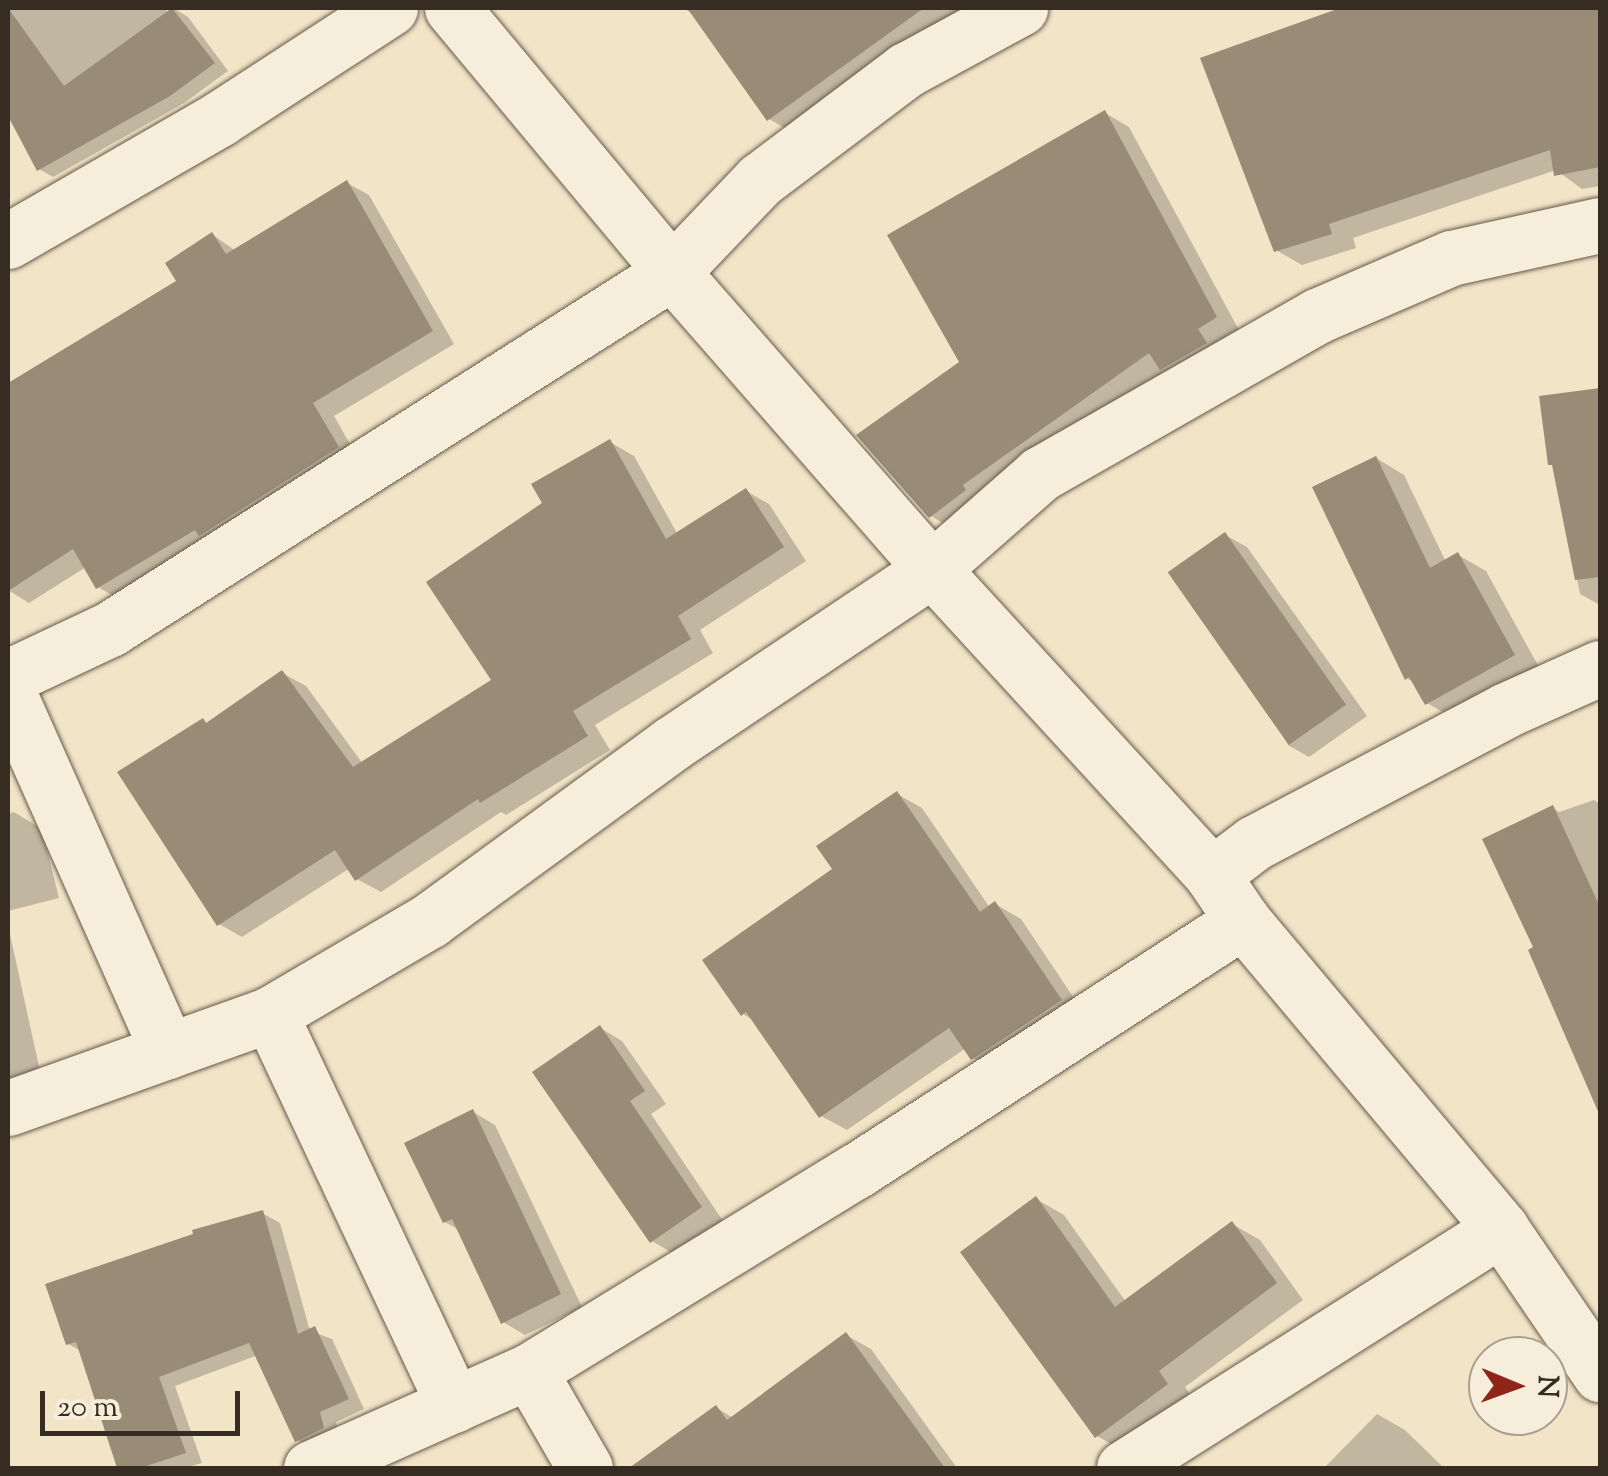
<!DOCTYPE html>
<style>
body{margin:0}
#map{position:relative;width:1608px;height:1476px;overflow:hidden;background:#f2e4c7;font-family:"Sorts Mill Goudy",serif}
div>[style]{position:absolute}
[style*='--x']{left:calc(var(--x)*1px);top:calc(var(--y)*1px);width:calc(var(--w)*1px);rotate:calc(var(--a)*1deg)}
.shadow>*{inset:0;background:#0003}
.building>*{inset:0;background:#988c77;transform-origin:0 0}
.roads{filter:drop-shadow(0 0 2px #655a4a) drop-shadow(0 0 2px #655a4a)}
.street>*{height:55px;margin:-27.5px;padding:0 27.5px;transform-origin:27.5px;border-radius:27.5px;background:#f7eddb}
span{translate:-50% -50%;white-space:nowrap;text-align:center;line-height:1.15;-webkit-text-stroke:8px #f7eddb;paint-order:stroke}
.frame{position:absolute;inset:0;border:10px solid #362c21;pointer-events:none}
.north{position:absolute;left:1468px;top:1336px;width:100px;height:100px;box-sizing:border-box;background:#f7eddb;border:2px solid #aaa091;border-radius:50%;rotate:91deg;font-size:28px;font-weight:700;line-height:40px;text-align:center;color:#362c21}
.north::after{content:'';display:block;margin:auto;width:35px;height:45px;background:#8f2418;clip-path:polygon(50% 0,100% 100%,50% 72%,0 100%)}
.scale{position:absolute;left:40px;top:1391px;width:200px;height:45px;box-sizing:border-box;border:5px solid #362c21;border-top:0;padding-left:12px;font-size:30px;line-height:35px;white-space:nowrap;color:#362c21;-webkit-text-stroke:8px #f7eddb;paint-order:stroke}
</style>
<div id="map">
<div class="shadow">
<div style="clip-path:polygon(8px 8px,166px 8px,168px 14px,175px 9px,188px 17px,228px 71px,184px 103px,53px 177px,39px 169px,8px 111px)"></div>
<div style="clip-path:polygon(683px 8px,1008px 8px,795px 134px,769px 119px,695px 15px)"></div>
<div style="clip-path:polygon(1347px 8px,1600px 8px,1600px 186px,1582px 189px,1556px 170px,1353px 238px,1356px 248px,1302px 265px,1276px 250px,1204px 60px)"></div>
<div style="clip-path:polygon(1105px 113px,1129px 127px,1240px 332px,955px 530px,931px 516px,962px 363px)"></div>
<div style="clip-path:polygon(347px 183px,369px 195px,454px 344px,334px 416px,359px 460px,120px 600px,98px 587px,86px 567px,29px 603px,8px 590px,8px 386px,180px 282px,213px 235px,236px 251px)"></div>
<div style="clip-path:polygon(1600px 390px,1600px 605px,1580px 594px,1542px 398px)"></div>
<div style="clip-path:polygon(610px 442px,634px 456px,678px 535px,746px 491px,769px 504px,806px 561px,700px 630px,713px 653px,595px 725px,610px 750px,506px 815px,501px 812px,381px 892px,357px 879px,350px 868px,242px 937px,219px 924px,203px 721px,209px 725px,282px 673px,306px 686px,363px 764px,495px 681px,545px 504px)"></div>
<div style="clip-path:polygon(1376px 458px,1404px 475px,1446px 562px,1458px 555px,1486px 571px,1541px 671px,1455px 719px,1427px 703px,1416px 683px,1406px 678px)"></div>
<div style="clip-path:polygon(1225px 535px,1247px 547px,1367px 716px,1309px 757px,1288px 745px)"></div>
<div style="clip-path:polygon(897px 794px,922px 808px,990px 908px,995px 904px,1021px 919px,1086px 1016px,998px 1072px,973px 1058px,966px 1048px,847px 1130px,821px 1116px,756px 1022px,743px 1014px,835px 869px)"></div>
<div style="clip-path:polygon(1594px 800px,1600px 804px,1600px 1051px,1596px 1053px,1536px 948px,1553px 808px,1559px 812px)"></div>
<div style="clip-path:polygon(14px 812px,42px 829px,59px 898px,8px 911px,8px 814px)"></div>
<div style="clip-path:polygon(8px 925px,43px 1085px,8px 1093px)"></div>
<div style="clip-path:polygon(600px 1028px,622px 1041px,666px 1104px,651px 1114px,723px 1221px,674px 1254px,652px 1241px)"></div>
<div style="clip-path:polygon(473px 1112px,495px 1125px,582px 1307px,525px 1335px,503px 1322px,459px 1230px,445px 1222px)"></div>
<div style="clip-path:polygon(1036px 1199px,1064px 1215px,1126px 1302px,1232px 1224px,1260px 1240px,1303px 1300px,1185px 1387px,1195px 1401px,1125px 1452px,1097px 1436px)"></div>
<div style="clip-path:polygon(262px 1213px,280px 1223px,310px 1331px,332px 1339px,364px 1409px,336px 1422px,340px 1438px,315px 1450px,297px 1440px,258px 1355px,175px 1386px,202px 1463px,184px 1468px,119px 1468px,81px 1351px,68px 1344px)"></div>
<div style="clip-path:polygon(846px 1335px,871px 1349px,957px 1468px,678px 1468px,663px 1447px,717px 1408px,733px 1418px)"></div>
<div style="clip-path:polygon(1377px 1414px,1405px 1430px,1444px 1468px,1324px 1468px)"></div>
</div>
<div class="building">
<div style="clip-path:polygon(8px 8px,64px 86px,172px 8px,215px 63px,170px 96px,37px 171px,8px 116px)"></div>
<div style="clip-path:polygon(687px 8px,924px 8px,767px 121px)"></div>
<div style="clip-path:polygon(1340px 8px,1600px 8px,1600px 167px,1554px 176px,1550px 150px,1329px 224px,1332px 234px,1274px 252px,1200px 58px)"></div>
<div style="clip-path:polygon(1105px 110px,1217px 317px,1198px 329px,1207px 343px,1160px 370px,1149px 353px,963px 485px,966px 490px,929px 518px,856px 435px,959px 362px,887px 235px)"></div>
<div style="clip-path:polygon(347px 180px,433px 331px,313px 403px,339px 447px,199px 536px,195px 530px,96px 589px,73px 549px,8px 591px,8px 383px,176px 281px,165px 263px,212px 232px,226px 254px)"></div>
<div style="clip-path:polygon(1600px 388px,1600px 577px,1575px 580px,1552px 465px,1548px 465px,1539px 396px)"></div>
<div style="clip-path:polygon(610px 439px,666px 539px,746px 488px,784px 547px,678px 616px,691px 639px,573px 711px,588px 736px,480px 803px,478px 799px,355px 881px,335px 850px,217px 926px,117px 772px,203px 718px,206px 723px,282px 670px,353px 767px,491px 680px,426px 582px,542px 503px,531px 484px)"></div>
<div style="clip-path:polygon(1376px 456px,1430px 568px,1458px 552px,1515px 655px,1425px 705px,1409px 677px,1405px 680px,1312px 487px)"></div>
<div style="left:1225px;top:532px;width:211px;height:70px;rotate:55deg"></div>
<div style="clip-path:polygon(897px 791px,980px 912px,995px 901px,1062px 1000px,971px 1060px,949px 1028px,819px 1118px,746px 1012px,741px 1016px,702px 960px,832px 869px,816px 846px)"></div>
<div style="clip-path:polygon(1553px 805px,1600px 907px,1600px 1116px,1528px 950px,1533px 947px,1482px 839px)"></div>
<div style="clip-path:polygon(600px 1025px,645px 1091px,630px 1101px,702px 1207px,650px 1243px,532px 1072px)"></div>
<div style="clip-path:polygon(473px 1109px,561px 1294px,501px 1324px,452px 1219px,443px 1223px,404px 1143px)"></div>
<div style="clip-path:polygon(1036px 1196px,1115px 1307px,1232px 1221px,1277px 1283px,1159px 1371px,1168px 1384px,1095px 1438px,960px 1252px)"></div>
<div style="clip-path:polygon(263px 1210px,298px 1334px,315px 1326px,349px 1399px,320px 1412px,324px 1428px,295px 1442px,249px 1343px,159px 1377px,186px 1453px,140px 1468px,117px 1468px,76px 1342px,66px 1345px,45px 1284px,193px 1234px,192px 1230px)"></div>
<div style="clip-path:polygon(846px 1332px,945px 1468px,629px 1468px,716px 1405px,727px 1420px)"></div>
</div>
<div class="roads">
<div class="street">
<div style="--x:452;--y:8;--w:344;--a:50.2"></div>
<div style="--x:672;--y:272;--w:395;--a:48.8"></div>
<div style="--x:932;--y:569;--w:415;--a:47.5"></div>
<div style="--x:1212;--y:875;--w:55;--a:56"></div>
<div style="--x:1243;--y:921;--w:402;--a:50"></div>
<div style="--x:1501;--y:1229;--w:176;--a:55.7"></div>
<div style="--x:8;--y:241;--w:244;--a:-30"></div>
<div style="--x:219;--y:119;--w:204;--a:-33"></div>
<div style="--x:8;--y:677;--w:113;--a:-25.2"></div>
<div style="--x:110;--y:629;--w:666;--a:-32.42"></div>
<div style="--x:672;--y:272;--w:127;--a:-46.3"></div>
<div style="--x:760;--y:180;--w:183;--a:-37"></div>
<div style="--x:906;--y:70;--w:130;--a:-28.5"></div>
<div style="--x:8;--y:692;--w:393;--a:66"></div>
<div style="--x:1212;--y:875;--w:53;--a:-37.3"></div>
<div style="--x:1254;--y:843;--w:285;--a:-27.8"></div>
<div style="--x:1506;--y:710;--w:103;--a:-24.1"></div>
<div style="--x:270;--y:1014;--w:432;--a:64.8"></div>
<div style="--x:8;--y:1108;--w:278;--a:-19.7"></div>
<div style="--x:270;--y:1014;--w:186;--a:-30.4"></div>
<div style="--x:430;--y:920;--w:298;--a:-36.1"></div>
<div style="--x:671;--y:744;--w:314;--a:-33.8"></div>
<div style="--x:932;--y:569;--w:144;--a:-41.3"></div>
<div style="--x:1040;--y:474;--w:319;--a:-29.7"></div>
<div style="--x:1317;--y:316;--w:146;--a:-23.4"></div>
<div style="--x:1451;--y:258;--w:153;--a:-12.5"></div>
<div style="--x:529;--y:1371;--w:112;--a:60"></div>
<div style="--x:311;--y:1468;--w:239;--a:-24"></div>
<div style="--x:529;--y:1371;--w:383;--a:-31.5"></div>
<div style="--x:856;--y:1171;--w:461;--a:-32.9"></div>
<div style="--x:1124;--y:1468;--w:446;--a:-32.4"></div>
</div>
</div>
<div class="frame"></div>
<div class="north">N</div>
<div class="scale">20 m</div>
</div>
